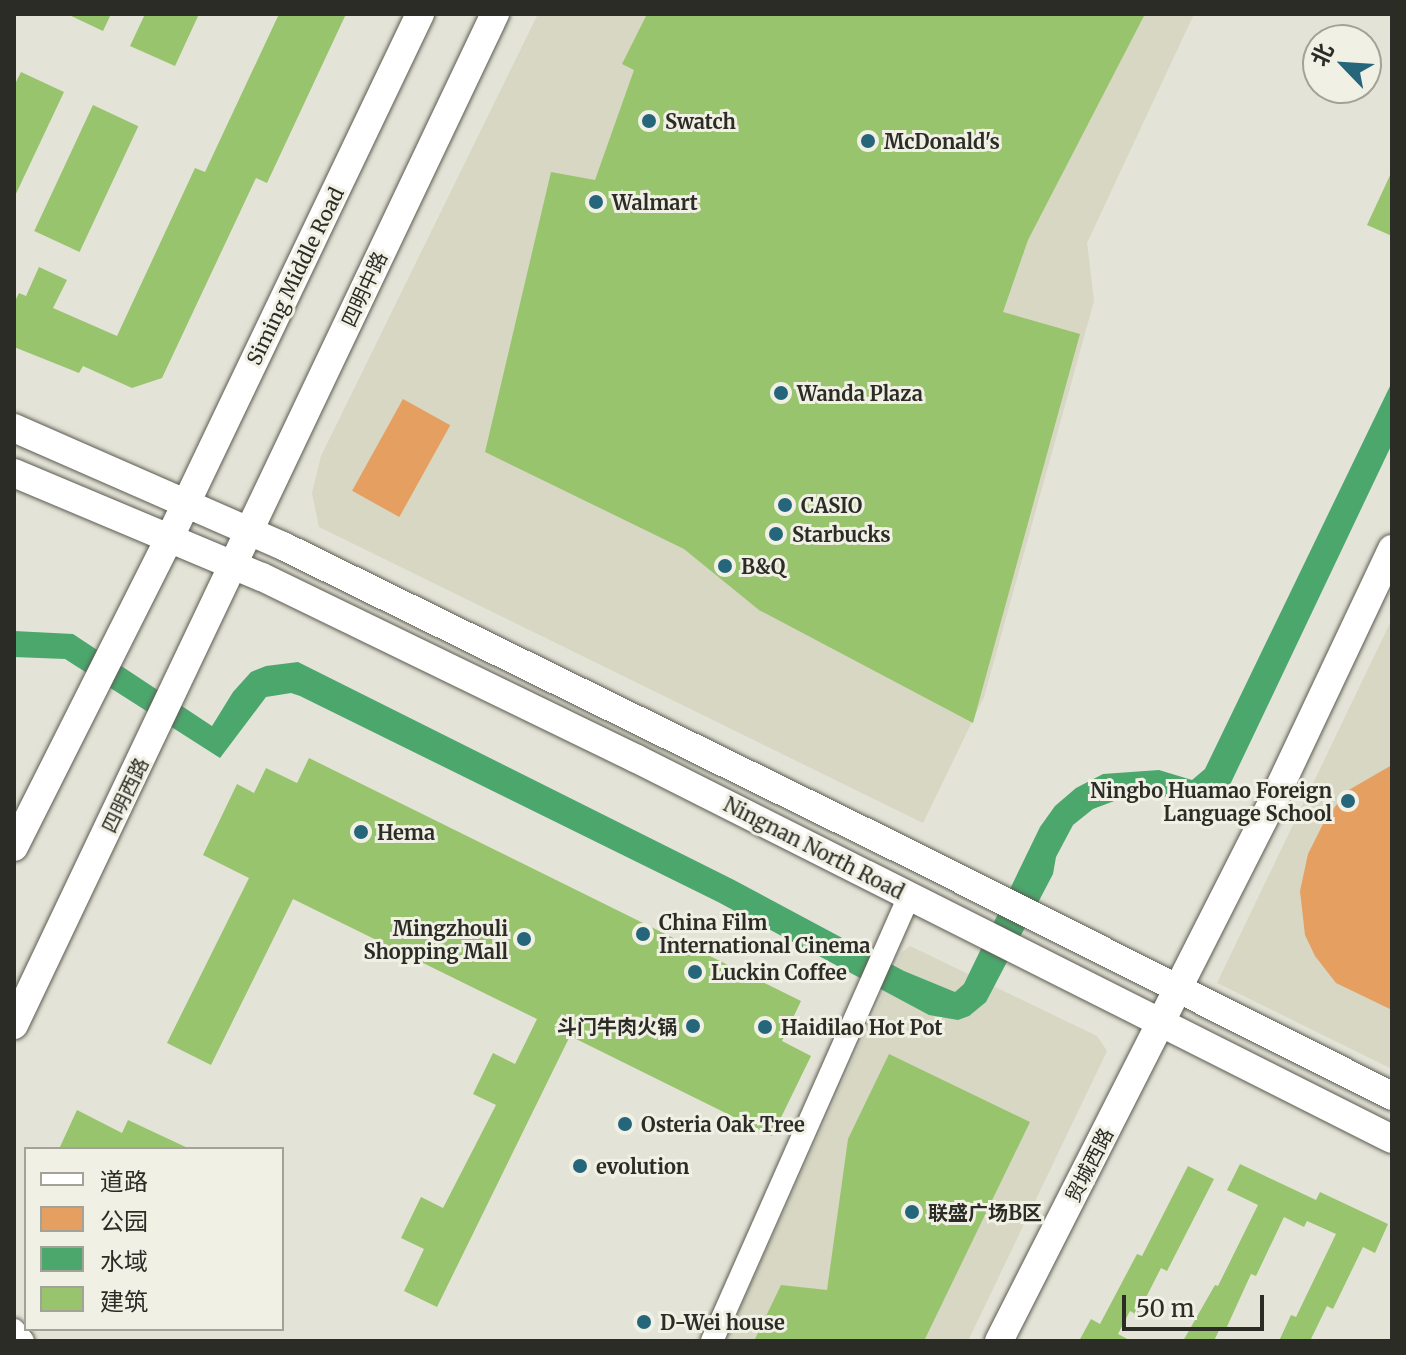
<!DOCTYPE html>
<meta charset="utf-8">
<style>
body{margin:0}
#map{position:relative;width:1406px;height:1355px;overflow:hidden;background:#e3e3d7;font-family:Merriweather,"Noto Sans SC",serif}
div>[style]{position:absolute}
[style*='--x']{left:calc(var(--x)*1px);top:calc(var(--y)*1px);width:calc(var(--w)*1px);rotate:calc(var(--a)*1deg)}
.built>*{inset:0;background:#d7d7c4}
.green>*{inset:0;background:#e59f60;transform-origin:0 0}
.water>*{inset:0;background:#4ca76d}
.building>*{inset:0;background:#99c46e;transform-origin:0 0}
.roads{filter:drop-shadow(0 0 2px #5b5b51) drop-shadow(0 0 2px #5b5b51)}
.minor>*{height:22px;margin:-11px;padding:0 11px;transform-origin:11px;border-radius:11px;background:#fff}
.major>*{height:28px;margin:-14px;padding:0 14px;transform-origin:14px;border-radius:14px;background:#fff}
.dots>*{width:22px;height:22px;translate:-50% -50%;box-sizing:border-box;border:4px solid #f0f0e4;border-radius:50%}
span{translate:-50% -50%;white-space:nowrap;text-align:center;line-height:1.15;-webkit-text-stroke:6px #f0f0e4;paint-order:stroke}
.poi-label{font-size:20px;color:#2c2c27;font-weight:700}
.left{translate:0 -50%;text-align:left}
.right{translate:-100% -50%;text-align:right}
.street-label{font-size:20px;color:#2c2c27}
.frame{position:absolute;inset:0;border:16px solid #2c2c27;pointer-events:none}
.legend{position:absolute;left:24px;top:1147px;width:260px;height:184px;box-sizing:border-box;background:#f0f0e4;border:2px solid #a2a298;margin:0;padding:10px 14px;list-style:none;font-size:24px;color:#2c2c27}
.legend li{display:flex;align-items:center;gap:16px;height:40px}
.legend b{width:40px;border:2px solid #a2a298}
.north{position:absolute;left:1302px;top:24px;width:80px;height:80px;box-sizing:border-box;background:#f0f0e4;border:2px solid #a2a298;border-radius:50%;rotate:295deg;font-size:22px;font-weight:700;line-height:32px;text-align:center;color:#2c2c27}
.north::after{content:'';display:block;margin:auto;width:28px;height:36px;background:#25667a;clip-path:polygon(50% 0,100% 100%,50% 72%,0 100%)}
.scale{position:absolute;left:1122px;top:1295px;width:142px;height:36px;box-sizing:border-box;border:4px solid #2c2c27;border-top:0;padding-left:10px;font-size:24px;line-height:28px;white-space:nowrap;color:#2c2c27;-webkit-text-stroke:6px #f0f0e4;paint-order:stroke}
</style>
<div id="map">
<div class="built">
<div style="clip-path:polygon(538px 14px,1194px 14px,1087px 243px,1094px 301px,984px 697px,923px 823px,319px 527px,312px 493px,321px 456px)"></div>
<div style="clip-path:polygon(1392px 619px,1392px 1069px,1217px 983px)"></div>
<div style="clip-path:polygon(910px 946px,1097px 1036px,1107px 1051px,968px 1341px,725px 1341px,902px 952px)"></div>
</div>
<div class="green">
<div style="left:403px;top:399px;width:54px;height:105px;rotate:29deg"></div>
<div style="clip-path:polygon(1392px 765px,1392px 1010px,1336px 983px,1315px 956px,1305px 935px,1300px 891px,1308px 854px,1325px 820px,1347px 791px)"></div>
</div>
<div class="water">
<div style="clip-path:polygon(1392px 382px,1392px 444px,1228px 789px,1207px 799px,1156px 796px,1117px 800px,1093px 809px,1073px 825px,1056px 857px,1053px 874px,986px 1002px,969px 1016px,958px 1020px,929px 1015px,718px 902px,300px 696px,291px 693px,266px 697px,220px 758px,65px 659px,14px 657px,14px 631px,73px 634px,212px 726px,233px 692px,251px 672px,266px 666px,298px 662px,734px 880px,904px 971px,955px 992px,964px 984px,1040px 827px,1055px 806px,1076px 788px,1103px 774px,1159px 770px,1192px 780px,1205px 769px)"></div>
</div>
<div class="building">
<div style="clip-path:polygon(67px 14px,111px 14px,103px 31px)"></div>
<div style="clip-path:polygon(145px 14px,199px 14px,175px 66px,130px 46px)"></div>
<div style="clip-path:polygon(279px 14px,346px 14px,267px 183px,256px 178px,162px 378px,132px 388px,83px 366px,79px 373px,14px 347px,14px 303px,19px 293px,26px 296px,39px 267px,67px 280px,53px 308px,117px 336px,195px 168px,205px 172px)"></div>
<div style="clip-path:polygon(647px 14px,1145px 14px,1028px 240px,1003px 312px,1080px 334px,973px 723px,759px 610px,684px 549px,485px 452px,551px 172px,595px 180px,634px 70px,622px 64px)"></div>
<div style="clip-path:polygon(21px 72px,64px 92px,14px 198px,14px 86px)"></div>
<div style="left:93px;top:105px;width:50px;height:139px;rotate:25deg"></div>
<div style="clip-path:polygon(1392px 171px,1392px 236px,1367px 225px)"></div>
<div style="clip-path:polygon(309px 758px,801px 1001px,782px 1041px,811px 1056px,772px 1136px,570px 1036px,437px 1307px,404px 1291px,424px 1249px,401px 1238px,421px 1197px,443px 1208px,496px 1105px,473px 1094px,493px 1053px,515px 1064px,537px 1019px,293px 899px,211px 1065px,167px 1043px,249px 878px,203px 855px,237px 784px,254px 793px,266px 768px,297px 783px)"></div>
<div style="clip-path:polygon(889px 1054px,1030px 1122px,924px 1341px,754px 1341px,781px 1285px,827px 1290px,848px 1139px)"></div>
<div style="clip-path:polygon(77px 1110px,122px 1133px,128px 1120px,190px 1149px,59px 1149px)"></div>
<div style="clip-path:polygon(1240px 1164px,1316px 1200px,1320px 1192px,1388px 1224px,1375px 1253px,1363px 1247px,1333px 1309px,1327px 1306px,1310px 1341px,1279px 1341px,1291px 1315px,1296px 1317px,1336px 1234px,1307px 1221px,1304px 1227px,1284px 1217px,1256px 1276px,1251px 1274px,1225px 1331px,1220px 1328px,1214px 1341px,1183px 1341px,1215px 1285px,1218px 1286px,1258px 1205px,1227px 1190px)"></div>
<div style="clip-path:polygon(1188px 1166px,1214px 1179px,1167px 1271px,1161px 1268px,1137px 1315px,1130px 1311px,1118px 1334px,1131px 1341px,1079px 1341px,1091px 1319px,1100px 1324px,1137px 1254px,1142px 1256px)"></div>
</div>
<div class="roads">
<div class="minor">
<div style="--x:14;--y:1330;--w:14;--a:51"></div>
<div style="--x:712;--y:1341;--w:488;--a:-66.1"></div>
</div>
<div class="major">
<div style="--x:14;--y:428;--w:294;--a:23.7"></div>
<div style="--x:283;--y:546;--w:701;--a:26.16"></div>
<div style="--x:912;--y:855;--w:537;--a:26.66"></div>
<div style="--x:14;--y:473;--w:269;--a:22.8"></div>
<div style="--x:262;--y:577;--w:415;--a:25.9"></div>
<div style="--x:635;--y:758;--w:847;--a:26.72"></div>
<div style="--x:14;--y:847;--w:347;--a:-63.3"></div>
<div style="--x:170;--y:537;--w:580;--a:-64.45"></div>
<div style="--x:14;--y:1025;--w:1120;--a:-64.56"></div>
<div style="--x:999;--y:1341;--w:603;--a:-63.1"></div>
<div style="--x:1272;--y:803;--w:281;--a:-64.7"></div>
</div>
</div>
<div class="dots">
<div style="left:649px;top:121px;background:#25667a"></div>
<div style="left:868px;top:141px;background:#25667a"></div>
<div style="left:596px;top:202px;background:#25667a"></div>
<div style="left:781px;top:393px;background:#25667a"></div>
<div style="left:785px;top:505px;background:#25667a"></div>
<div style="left:776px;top:534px;background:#25667a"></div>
<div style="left:725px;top:566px;background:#25667a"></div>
<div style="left:1348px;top:801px;background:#25667a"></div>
<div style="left:361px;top:832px;background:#25667a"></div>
<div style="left:643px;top:934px;background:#25667a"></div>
<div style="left:524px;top:939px;background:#25667a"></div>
<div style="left:695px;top:972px;background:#25667a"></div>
<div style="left:693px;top:1026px;background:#25667a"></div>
<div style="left:765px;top:1027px;background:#25667a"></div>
<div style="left:625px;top:1124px;background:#25667a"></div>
<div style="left:580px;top:1166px;background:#25667a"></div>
<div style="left:912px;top:1212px;background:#25667a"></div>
<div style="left:644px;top:1322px;background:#25667a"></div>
</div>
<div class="poi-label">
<span class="left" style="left:665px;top:121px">Swatch</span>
<span class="left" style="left:884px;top:141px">McDonald's</span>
<span class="left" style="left:612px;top:202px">Walmart</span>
<span class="left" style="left:797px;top:393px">Wanda Plaza</span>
<span class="left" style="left:801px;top:505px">CASIO</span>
<span class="left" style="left:792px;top:534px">Starbucks</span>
<span class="left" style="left:741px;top:566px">B&amp;Q</span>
<span class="right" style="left:1332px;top:802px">Ningbo Huamao Foreign<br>Language School</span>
<span class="left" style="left:377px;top:832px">Hema</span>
<span class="left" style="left:659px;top:934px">China Film<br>International Cinema</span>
<span class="right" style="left:508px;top:940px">Mingzhouli<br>Shopping Mall</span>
<span class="left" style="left:711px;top:972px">Luckin Coffee</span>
<span class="right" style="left:677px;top:1026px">斗门牛肉火锅</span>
<span class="left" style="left:781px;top:1027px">Haidilao Hot Pot</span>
<span class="left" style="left:641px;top:1124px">Osteria Oak Tree</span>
<span class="left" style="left:596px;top:1166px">evolution</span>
<span class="left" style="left:928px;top:1212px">联盛广场B区</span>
<span class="left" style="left:660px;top:1322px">D-Wei house</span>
</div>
<div class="street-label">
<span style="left:295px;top:276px;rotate:-64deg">Siming Middle Road</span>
<span style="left:364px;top:289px;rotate:-65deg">四明中路</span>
<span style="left:125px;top:795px;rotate:-64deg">四明西路</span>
<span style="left:814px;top:848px;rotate:27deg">Ningnan North Road</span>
<span style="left:1089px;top:1165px;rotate:-63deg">贸城西路</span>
</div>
<div class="frame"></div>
<ul class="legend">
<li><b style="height:10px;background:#fff"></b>道路</li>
<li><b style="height:22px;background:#e59f60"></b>公园</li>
<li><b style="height:22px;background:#4ca76d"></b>水域</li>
<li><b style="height:22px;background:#99c46e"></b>建筑</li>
</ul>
<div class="north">北</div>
<div class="scale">50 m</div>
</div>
